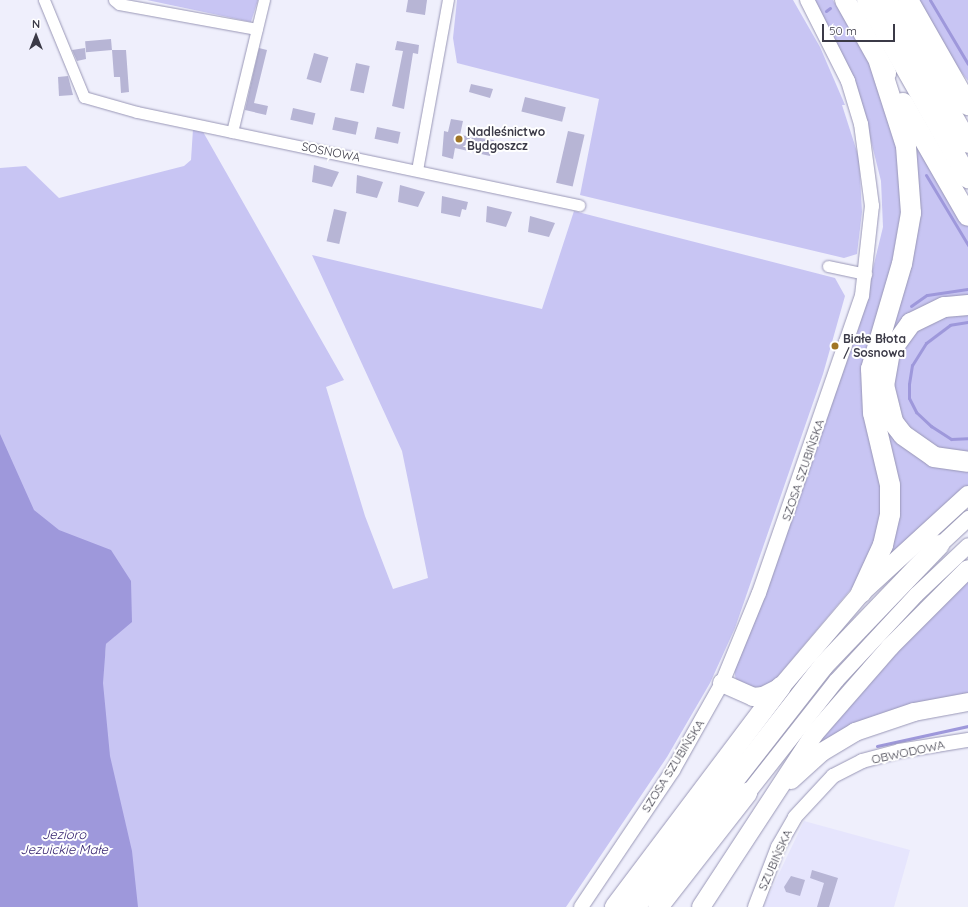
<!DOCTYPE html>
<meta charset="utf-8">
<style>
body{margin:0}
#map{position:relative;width:968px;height:907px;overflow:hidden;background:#efeffc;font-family:Quicksand,sans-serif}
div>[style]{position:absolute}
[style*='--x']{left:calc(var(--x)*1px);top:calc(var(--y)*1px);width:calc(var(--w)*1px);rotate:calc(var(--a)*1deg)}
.built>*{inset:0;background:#e6e5fd}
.green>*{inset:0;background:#c8c5f3}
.water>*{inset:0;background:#9e98db}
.stream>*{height:3px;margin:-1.5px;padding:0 1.5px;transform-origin:1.5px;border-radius:1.5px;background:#9e98db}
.building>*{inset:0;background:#b7b5d5;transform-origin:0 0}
.roads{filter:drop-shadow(0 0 1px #9997b6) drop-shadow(0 0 1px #9997b6)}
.minor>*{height:11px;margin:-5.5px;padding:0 5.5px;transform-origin:5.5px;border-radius:5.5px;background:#fff}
.tertiary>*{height:14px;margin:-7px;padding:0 7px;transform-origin:7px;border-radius:7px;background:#fff}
.secondary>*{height:15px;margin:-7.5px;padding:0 7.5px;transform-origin:7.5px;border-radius:7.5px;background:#fff}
.trunk>*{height:18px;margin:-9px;padding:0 9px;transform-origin:9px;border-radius:9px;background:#fff}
.motorway>*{height:20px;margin:-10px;padding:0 10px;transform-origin:10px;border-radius:10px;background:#fff}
.dots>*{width:11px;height:11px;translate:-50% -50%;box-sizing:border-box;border:2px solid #fff;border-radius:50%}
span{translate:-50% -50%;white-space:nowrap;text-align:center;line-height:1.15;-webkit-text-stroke:4px #fff;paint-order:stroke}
.poi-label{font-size:12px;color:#3b3a47;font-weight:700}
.left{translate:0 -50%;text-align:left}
.street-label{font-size:12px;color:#3b3a47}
.water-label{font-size:13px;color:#33206e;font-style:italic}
.north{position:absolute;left:16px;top:16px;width:40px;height:40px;-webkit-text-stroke:3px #fff;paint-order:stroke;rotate:0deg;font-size:11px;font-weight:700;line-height:16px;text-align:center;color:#3b3a47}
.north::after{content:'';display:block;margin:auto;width:14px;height:18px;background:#3b3a47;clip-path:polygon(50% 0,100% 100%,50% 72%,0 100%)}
.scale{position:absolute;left:822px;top:24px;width:73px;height:18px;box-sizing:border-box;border:2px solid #3b3a47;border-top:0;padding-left:5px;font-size:12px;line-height:14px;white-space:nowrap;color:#3b3a47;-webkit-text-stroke:3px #fff;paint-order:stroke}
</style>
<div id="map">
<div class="built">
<div style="clip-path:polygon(804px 821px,910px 850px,894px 907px,763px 907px)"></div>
</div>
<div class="green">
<div style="clip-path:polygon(147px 0,258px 0,251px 22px)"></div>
<div style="clip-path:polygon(457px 0,793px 0,820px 47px,845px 105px,842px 105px,859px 158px,862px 212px,857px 254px,844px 258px,580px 195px,599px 99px,457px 63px,453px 38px)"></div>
<div style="clip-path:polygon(813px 0,833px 0,879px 76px,902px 147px,903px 230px,879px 308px,887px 503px,862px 576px,774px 681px,758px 690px,736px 681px,734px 669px,857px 334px,883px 227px,881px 181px,869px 133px)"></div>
<div style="clip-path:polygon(917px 0,968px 0,968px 81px,952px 60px)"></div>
<div style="clip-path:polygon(907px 121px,968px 226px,968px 300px,926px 307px,899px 328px,882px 358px,879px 393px,882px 410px,899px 440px,926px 461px,968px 468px,968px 486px,884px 563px,897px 517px,897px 490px,877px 410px,875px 371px,915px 224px,916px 175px)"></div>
<div style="clip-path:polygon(193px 129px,202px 130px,344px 380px,326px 387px,365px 516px,393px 589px,428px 578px,402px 451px,312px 255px,542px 309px,574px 211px,835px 278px,845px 296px,823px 374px,735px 628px,710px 683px,667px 757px,566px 907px,123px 907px,96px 671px,105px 655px,106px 644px,115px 636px,0 463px,0 168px,26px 166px,59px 198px,184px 166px,191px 160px)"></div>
<div style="clip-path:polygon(956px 310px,968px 310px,968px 458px,917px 442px,893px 406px,892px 363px,916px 327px)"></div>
<div style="clip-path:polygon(968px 577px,968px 697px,804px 759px,830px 723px)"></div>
</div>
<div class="water">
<div style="clip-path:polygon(0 434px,34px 510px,59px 530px,111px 550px,131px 581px,132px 622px,106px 644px,103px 683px,110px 756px,132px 851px,138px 907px,0 907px)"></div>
</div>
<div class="stream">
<div style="--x:930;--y:0;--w:74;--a:59.3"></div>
<div style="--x:826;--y:11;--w:5;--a:-37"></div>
<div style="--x:926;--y:175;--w:82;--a:59"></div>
<div style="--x:911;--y:306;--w:19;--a:-35"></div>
<div style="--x:927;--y:295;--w:41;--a:-8.3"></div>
<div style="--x:968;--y:322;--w:18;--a:171"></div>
<div style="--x:950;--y:325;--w:30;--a:143"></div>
<div style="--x:926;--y:343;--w:26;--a:122"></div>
<div style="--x:912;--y:365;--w:19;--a:99"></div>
<div style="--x:909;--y:384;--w:14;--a:90"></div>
<div style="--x:909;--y:398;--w:16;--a:63"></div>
<div style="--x:916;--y:412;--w:21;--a:43"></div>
<div style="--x:931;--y:426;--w:24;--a:33"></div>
<div style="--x:951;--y:439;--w:17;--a:-3"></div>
<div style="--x:877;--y:746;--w:93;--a:-12.4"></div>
</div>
<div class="building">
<div style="clip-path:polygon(408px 0,427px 0,425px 15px,406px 12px)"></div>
<div style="left:111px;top:39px;width:11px;height:26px;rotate:85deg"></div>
<div style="clip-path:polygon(397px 41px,419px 45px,418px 54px,413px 53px,404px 109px,392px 106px,403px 51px,395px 50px)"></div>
<div style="clip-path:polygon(85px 48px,86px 59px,77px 61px,72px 50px)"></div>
<div style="clip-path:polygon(259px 48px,267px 50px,254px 103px,268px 106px,266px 115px,245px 110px)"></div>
<div style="clip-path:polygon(112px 50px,126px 50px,129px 92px,121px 93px,120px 77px,114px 77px)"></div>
<div style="left:314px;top:53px;width:15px;height:27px;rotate:16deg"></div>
<div style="left:356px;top:63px;width:14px;height:28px;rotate:12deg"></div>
<div style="clip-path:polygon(68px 76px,73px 95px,59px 96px,58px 77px)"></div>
<div style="clip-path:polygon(471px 84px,493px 89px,490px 98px,469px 92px)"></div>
<div style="left:525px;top:97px;width:42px;height:15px;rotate:14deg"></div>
<div style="left:293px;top:108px;width:23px;height:12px;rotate:13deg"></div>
<div style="left:335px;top:117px;width:24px;height:13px;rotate:12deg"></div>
<div style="clip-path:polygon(451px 119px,463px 121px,460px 135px,494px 140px,490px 156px,455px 148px,453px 159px,442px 156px,444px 131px,448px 132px)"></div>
<div style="left:377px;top:127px;width:24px;height:12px;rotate:12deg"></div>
<div style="left:568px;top:131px;width:17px;height:53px;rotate:13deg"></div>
<div style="clip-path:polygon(314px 165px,339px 172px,332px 187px,312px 182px)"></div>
<div style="clip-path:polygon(357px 175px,383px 182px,377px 198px,356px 193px)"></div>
<div style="clip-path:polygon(400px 185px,425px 192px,418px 207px,398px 202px)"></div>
<div style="clip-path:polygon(442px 196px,468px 202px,466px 210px,462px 209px,460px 217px,441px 213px)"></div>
<div style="clip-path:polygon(487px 206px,512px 212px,506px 227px,486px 222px)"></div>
<div style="left:334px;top:209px;width:13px;height:33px;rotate:13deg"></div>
<div style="clip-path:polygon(530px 216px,555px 223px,549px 237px,528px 232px)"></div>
<div style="clip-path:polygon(812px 870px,838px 878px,829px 907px,817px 907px,824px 883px,810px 878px)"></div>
<div style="clip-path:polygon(791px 876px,805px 880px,800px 896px,786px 892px,784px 887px)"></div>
</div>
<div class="roads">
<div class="minor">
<div style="--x:44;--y:0;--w:105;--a:67.6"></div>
<div style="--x:84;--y:97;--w:55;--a:15.8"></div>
<div style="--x:137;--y:112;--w:452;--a:11.9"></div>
<div style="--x:114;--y:0;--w:6;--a:39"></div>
<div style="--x:119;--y:4;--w:140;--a:10.3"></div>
<div style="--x:232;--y:132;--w:136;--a:-76.4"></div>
<div style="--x:417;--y:170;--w:173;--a:-79.7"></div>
<div style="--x:828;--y:266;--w:39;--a:12"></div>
</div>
<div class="tertiary">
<div style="--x:581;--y:907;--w:165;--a:-56.1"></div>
<div style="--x:673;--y:770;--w:100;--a:-60.6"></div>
<div style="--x:722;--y:683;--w:97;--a:-67.7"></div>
<div style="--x:759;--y:593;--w:314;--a:-70.9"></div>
<div style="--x:862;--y:296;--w:91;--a:-83.7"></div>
<div style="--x:872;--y:206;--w:83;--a:-97.6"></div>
<div style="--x:861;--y:124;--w:45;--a:-106.8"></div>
<div style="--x:848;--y:81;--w:91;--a:-116.8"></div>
<div style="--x:755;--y:907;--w:64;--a:-69"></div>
<div style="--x:778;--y:847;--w:34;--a:-60"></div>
<div style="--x:795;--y:817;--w:56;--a:-47.2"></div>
<div style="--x:833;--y:776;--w:33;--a:-27"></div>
<div style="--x:862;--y:761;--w:38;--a:-15"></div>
<div style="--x:899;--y:751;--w:70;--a:-9.1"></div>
</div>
<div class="secondary">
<div style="--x:939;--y:545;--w:40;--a:-43"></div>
<div style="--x:747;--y:793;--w:144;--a:-51.8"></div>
<div style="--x:836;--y:680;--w:117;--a:-47.1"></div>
<div style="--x:916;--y:594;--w:71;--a:-43.3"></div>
</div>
<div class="trunk">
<div style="--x:722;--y:683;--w:34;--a:24"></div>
<div style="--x:753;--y:697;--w:10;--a:-6"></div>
<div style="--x:763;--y:696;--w:20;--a:-27"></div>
<div style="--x:781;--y:687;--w:123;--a:-49.6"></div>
<div style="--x:861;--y:593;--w:145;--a:-42.5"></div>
<div style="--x:791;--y:780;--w:42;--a:-42.1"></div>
<div style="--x:822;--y:752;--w:39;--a:-31"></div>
<div style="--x:855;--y:732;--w:62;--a:-18.7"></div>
<div style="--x:914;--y:712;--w:55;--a:-10.5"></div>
<div style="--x:701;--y:907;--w:208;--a:-56.8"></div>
<div style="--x:815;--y:733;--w:114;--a:-48.9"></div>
<div style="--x:890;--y:647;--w:110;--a:-45"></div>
</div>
<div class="motorway">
<div style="--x:845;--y:0;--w:84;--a:60.7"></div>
<div style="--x:867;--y:0;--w:205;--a:60.4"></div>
<div style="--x:887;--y:0;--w:164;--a:60.5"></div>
<div style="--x:908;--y:0;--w:121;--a:60.3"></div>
<div style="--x:903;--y:103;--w:130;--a:60.1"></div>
<div style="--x:968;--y:305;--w:24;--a:175"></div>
<div style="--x:944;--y:307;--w:37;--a:154"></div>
<div style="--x:911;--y:323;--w:36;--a:126"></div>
<div style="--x:890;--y:352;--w:34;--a:100"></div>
<div style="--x:884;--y:385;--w:38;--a:76"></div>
<div style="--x:893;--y:422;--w:16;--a:52"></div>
<div style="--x:903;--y:435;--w:38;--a:35"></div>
<div style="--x:934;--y:457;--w:34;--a:8"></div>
<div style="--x:861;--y:593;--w:53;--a:-65.4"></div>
<div style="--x:883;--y:545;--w:32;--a:-77"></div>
<div style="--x:890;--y:514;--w:29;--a:-90"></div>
<div style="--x:890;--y:485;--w:74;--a:-103.3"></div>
<div style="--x:873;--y:413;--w:44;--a:-92.6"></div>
<div style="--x:871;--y:369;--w:109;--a:-73.6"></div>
<div style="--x:902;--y:264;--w:52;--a:-80"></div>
<div style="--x:911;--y:213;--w:67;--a:-94.3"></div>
<div style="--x:906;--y:146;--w:88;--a:-107.8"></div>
<div style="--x:615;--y:907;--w:276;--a:-53"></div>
<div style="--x:635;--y:907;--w:306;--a:-52"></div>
<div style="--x:823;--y:666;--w:168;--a:-46.2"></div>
<div style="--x:658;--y:907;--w:145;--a:-52"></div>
</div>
</div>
<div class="dots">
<div style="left:459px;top:139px;background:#a17525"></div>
<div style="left:835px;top:346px;background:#a17525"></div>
</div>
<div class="poi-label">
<span class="left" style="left:467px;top:139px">Nadleśnictwo<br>Bydgoszcz</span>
<span class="left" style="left:843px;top:346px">Białe Błota<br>/ Sosnowa</span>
</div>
<div class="street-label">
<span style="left:331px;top:152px;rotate:11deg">SOSNOWA</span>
<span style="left:803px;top:470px;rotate:-71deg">SZOSA SZUBIŃSKA</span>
<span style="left:908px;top:752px;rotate:-12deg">OBWODOWA</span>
<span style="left:673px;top:766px;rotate:-58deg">SZOSA SZUBIŃSKA</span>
<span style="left:775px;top:860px;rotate:-66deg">SZUBIŃSKA</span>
</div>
<div class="water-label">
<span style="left:64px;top:842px">Jezioro<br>Jezuickie Małe</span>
</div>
<div class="north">N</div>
<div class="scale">50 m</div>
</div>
